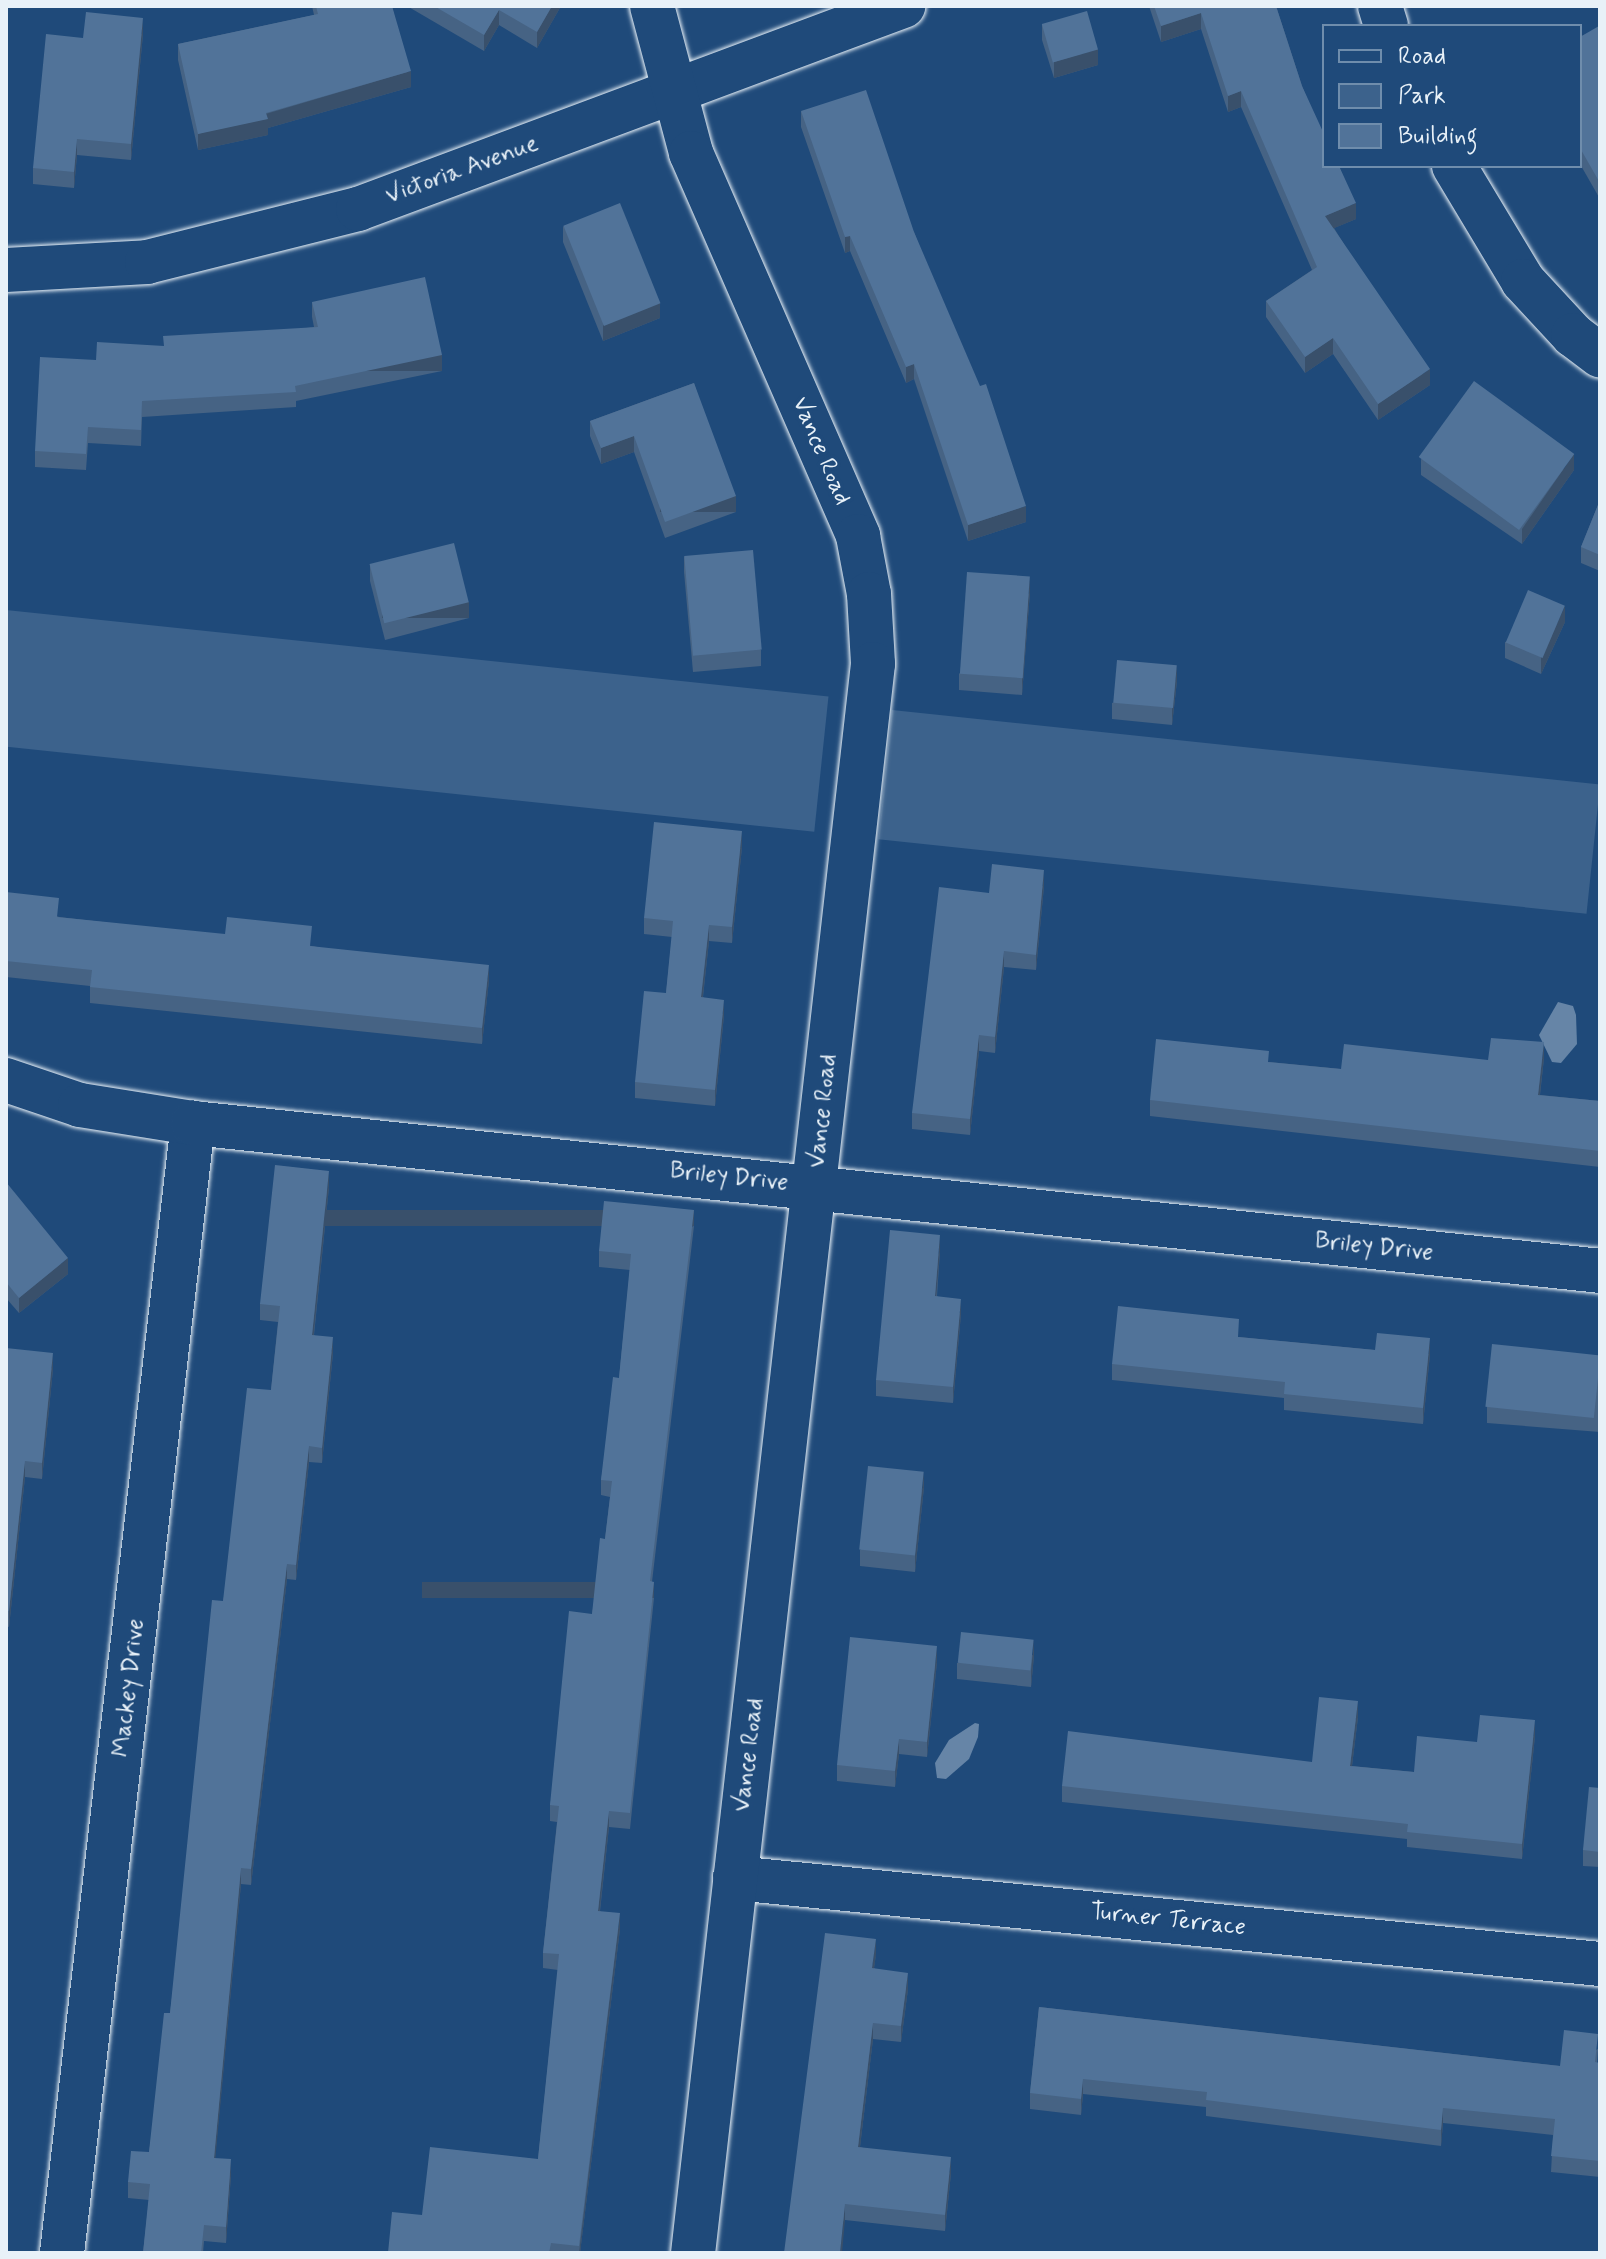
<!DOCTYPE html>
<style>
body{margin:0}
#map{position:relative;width:1606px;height:2259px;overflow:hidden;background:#1f4a7a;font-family:Mynerve,sans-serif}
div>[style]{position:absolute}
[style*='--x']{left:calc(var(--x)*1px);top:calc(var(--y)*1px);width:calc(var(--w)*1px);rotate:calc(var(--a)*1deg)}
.green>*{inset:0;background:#3c628c;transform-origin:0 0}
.water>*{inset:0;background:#6685a7}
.roads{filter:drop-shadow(0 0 2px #e8f1f8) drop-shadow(0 0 2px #e8f1f8)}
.street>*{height:44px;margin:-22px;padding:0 22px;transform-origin:22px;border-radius:22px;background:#1f4a7a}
.secondary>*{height:44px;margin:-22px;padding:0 22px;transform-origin:22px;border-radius:22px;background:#1f4a7a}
.wall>*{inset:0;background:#466384}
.shaded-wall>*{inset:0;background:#39506b;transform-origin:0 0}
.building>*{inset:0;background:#517399;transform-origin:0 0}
span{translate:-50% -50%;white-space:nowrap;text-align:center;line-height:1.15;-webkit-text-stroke:7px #1f4a7a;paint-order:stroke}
.street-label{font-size:24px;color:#e8f1f8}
.frame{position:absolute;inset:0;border:8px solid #e8f1f8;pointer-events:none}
.legend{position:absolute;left:1322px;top:24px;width:260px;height:144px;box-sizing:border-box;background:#1f4a7a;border:2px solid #6f8dac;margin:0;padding:10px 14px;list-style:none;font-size:24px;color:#e8f1f8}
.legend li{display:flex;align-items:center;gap:16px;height:40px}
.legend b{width:40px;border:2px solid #6f8dac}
</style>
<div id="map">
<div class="green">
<div style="left:6px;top:610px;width:827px;height:136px;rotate:6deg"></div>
<div style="left:892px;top:710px;width:712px;height:130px;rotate:6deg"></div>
</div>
<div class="water">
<div style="clip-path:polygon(1558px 1002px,1573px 1006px,1576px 1015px,1577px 1044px,1561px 1063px,1552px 1062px,1539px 1035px)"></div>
<div style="clip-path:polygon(975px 1723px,979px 1724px,978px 1737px,969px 1759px,946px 1779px,937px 1778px,935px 1763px,949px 1740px)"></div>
</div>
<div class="roads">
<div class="street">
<div style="--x:1380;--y:6;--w:21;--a:73"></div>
<div style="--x:1454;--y:166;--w:134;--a:59"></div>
<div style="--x:1523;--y:281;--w:74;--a:47.2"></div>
<div style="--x:1573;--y:335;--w:34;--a:37"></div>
<div style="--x:6;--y:270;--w:141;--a:-3.2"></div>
<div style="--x:147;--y:262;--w:218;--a:-14.1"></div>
<div style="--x:358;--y:209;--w:582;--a:-20.43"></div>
<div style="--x:735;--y:1878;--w:869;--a:5.68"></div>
<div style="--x:62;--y:2253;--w:1138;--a:-83.39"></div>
</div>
<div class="secondary">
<div style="--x:652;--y:6;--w:152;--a:75.1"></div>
<div style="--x:691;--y:153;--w:418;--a:66.4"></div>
<div style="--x:858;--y:536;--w:59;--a:79.3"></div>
<div style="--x:869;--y:594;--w:70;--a:86.7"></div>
<div style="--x:873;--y:664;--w:1599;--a:96.46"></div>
<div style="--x:6;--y:1080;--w:78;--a:18.7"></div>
<div style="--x:80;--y:1105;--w:114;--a:9.1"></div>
<div style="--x:193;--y:1123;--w:1415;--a:6"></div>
</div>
</div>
<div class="wall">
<div style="clip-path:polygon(312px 6px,392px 6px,411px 87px,268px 128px,268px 135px,198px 150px,178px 60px,178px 44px,314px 15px)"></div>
<div style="clip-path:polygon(407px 6px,561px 6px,537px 48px,499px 25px,484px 51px)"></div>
<div style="clip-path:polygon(1149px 6px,1276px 6px,1302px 86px,1356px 219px,1334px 228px,1430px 385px,1378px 420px,1333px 354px,1305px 373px,1266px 317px,1266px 301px,1312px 270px,1241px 107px,1228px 112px,1201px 29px,1161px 42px)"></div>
<div style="clip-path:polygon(1042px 24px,1098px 65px,1054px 78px,1042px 40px)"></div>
<div style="clip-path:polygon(1600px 27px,1600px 199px,1580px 164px,1580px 37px)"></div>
<div style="clip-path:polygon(143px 34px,131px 160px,77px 155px,74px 188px,33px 184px,33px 168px,83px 38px)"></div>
<div style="clip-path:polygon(801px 111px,914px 232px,1026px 522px,968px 541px,914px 379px,906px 383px,850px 251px,845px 253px,801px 127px)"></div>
<div style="clip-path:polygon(563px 226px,660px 318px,603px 341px,563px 242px)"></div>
<div style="clip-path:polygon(312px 302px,442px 371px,296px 401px,296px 407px,142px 417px,141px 446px,88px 443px,86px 470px,35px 467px,35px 451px,96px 360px,163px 346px,314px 327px,312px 317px)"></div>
<div style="clip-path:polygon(694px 383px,736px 512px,665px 538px,634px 452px,601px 464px,590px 436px,590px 421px)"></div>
<div style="clip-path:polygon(1421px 459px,1574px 470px,1522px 544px,1421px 475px)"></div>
<div style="clip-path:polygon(1600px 500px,1600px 571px,1581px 563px,1581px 547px)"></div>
<div style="clip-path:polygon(684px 556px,761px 650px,761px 666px,693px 672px,684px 572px)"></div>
<div style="clip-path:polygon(370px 565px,469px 618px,385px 640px,370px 581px)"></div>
<div style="clip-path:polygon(1030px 592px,1022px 695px,959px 690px,959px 674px)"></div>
<div style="clip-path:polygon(1565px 622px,1541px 674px,1505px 658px,1505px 642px)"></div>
<div style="clip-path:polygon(1177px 681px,1172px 725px,1112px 719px,1112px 703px)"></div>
<div style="clip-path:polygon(742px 847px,732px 943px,709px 941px,703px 997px,724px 1015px,715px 1106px,635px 1098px,635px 1082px,666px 993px,672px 937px,644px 934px,644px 918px)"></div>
<div style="clip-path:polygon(1044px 886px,1036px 970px,1004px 967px,995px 1053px,979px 1051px,970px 1135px,912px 1129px,912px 1113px,989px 893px)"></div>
<div style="clip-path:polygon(6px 892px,59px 917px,312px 946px,489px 980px,482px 1044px,90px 1003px,90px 986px,6px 977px)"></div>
<div style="clip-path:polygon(1544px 1058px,1540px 1095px,1600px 1101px,1600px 1167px,1150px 1116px,1150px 1100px,1269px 1062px,1341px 1069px,1488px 1060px)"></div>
<div style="clip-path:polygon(6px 1182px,68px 1274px,19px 1313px,6px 1298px)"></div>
<div style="clip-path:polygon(329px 1187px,314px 1335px,333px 1353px,322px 1463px,309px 1462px,296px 1580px,287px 1579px,251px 1885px,241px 1884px,215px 2158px,231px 2175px,226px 2243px,204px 2241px,203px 2253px,143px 2253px,149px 2200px,128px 2198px,128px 2182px,149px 2152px,170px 2013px,223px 1601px,271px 1390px,278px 1322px,260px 1320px,260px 1304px)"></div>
<div style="clip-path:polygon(694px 1226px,652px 1582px,654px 1598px,630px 1829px,609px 1827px,600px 1911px,620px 1929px,580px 2253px,388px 2253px,422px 2215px,538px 2159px,558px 1970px,543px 1968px,543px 1953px,557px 1822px,550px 1821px,550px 1805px,592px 1614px,605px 1539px,610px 1497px,601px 1495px,601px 1480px,619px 1378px,630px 1270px,599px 1267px,599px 1251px)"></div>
<div style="clip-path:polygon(940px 1251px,937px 1296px,961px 1314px,953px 1403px,876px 1396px,876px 1380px)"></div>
<div style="clip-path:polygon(1239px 1337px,1375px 1350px,1430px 1354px,1423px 1424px,1284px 1410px,1284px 1398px,1112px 1380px,1112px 1364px)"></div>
<div style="clip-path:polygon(6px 1348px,53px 1369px,42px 1479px,25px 1477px,9px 1627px,6px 1626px)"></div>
<div style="clip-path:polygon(1600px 1356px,1600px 1432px,1487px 1423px,1487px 1407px)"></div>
<div style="clip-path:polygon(924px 1487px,915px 1572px,860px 1566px,860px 1550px)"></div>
<div style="clip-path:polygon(1034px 1655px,1031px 1687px,957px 1679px,957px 1663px)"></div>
<div style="clip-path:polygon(937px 1662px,927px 1757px,899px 1754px,895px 1787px,837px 1781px,837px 1765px)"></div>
<div style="clip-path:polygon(1358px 1717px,1352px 1766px,1414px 1772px,1477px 1742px,1535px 1736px,1522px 1859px,1407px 1847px,1407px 1839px,1062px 1802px,1062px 1786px,1312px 1762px)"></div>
<div style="clip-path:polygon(1600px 1788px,1600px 1867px,1583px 1866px,1583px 1850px)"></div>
<div style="clip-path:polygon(876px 1954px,874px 1968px,908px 1989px,901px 2042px,873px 2039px,860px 2147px,951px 2173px,945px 2231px,845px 2220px,784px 2253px)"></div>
<div style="clip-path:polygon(1039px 2007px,1560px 2066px,1598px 2049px,1597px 2063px,1600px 2063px,1600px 2177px,1551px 2172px,1553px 2135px,1443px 2123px,1441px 2146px,1206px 2116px,1206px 2107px,1083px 2094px,1081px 2115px,1030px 2109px,1030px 2093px)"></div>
</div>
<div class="shaded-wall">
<div style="clip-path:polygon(552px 6px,561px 6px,537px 48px,537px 32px)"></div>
<div style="clip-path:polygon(499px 10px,499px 25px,484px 51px,484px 35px)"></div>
<div style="clip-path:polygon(1201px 13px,1201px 29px,1161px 42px,1161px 26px)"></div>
<div style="clip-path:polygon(143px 18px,143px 34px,131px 160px,131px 144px)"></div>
<div style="clip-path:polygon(1098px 49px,1098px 65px,1054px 78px,1054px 62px)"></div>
<div style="clip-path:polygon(411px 71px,411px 87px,268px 128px,268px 135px,198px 150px,198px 134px)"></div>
<div style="clip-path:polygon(1241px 91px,1241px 107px,1228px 112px,1228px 96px)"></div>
<div style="clip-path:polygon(77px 139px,77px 155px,74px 188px,74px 172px)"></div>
<div style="clip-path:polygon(1356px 203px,1356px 219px,1325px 232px,1325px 216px)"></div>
<div style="clip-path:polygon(850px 236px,850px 251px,845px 253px,845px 237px)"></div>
<div style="clip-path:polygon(660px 303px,660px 318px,603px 341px,603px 325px)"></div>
<div style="clip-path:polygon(1333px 338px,1333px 354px,1305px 373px,1305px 357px)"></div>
<div style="left:442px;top:355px;width:16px;height:150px;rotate:90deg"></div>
<div style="clip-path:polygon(914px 364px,914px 379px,906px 383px,906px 367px)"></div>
<div style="clip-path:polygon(1430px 369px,1430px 385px,1378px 420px,1378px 404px)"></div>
<div style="clip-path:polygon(634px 436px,634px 452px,601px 464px,601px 448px)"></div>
<div style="clip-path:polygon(1574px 454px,1574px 470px,1522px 544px,1522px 529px)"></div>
<div style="left:736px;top:496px;width:16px;height:76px;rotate:90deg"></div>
<div style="clip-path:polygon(1026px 506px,1026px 522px,968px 541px,968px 525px)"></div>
<div style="clip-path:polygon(1030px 576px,1030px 592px,1022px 695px,1022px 679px)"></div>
<div style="left:469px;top:602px;width:16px;height:87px;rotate:90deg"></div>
<div style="clip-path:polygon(1565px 606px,1565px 622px,1541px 674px,1541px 658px)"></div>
<div style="clip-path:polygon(1177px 665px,1177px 681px,1172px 725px,1172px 710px)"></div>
<div style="clip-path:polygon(742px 831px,742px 847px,732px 943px,732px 927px)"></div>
<div style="clip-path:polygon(1044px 870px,1044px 886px,1036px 970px,1036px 955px)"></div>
<div style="clip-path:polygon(709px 925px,709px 941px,701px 1013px,701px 997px)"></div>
<div style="clip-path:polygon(1004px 951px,1004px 967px,995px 1053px,995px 1037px)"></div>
<div style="clip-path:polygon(489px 965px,489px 980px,482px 1044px,482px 1028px)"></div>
<div style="clip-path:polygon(724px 1000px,724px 1015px,715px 1106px,715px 1090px)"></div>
<div style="clip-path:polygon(979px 1035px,979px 1051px,970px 1135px,970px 1119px)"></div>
<div style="clip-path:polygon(1544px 1042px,1544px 1058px,1538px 1110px,1538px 1095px)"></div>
<div style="clip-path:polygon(329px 1171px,329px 1187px,312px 1351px,312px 1335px)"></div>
<div style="left:694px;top:1210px;width:16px;height:374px;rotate:90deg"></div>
<div style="clip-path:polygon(940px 1235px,940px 1251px,935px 1312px,935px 1296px)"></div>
<div style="clip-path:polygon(68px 1258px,68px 1274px,19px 1313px,19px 1298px)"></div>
<div style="clip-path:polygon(961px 1299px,961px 1314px,953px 1403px,953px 1387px)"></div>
<div style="clip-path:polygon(333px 1337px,333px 1353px,322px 1463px,322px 1448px)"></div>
<div style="clip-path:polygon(1430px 1338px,1430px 1354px,1423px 1424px,1423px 1408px)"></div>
<div style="clip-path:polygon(53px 1353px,53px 1369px,42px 1479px,42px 1463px)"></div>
<div style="clip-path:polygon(309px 1446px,309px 1462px,296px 1580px,296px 1565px)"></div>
<div style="clip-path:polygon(25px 1461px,25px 1477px,9px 1627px,9px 1611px)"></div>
<div style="clip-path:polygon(924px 1472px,924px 1487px,915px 1572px,915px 1556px)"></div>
<div style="clip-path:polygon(287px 1564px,287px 1579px,251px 1885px,251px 1869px)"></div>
<div style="left:654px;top:1582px;width:16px;height:232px;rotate:90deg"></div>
<div style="clip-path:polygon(1034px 1640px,1034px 1655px,1031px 1687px,1031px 1671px)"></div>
<div style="clip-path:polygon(937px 1646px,937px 1662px,927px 1757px,927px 1742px)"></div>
<div style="clip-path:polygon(1358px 1701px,1358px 1717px,1350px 1782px,1350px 1766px)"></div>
<div style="clip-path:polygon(1535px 1720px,1535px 1736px,1522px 1859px,1522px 1844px)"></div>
<div style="clip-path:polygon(899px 1739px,899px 1754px,895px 1787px,895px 1771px)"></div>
<div style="clip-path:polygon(609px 1811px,609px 1827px,598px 1926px,598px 1911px)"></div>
<div style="clip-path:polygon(241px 1868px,241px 1884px,214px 2173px,214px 2158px)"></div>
<div style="clip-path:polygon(620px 1913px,620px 1929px,580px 2253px,579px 2253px)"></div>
<div style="clip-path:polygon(876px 1939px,876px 1954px,872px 1984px,872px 1968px)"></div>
<div style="clip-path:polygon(908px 1973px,908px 1989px,901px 2042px,901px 2026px)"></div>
<div style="clip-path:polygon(873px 2023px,873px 2039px,858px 2163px,858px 2147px)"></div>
<div style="clip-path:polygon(1083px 2079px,1083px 2094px,1081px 2115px,1081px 2099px)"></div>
<div style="clip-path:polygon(1443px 2108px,1443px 2123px,1441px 2146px,1441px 2130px)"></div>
<div style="clip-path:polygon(951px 2157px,951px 2173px,945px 2231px,945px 2215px)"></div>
<div style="clip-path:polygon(231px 2159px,231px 2175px,226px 2243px,226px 2227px)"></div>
<div style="clip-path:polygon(845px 2204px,845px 2220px,842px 2253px,840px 2253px)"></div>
</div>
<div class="building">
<div style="clip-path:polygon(316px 6px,392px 6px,411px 71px,266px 113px,268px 119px,198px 134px,178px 44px,318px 14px)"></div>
<div style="clip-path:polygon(434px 6px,552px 6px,537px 32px,499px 10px,484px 35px)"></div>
<div style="clip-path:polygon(1154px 6px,1276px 6px,1302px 86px,1324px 134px,1324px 166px,1339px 166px,1356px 203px,1325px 216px,1430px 369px,1378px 404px,1333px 338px,1305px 357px,1266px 301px,1317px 267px,1241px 91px,1228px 96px,1201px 13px,1161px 26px)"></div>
<div style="left:1087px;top:11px;width:40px;height:47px;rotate:74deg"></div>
<div style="clip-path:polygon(86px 12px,143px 18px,131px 144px,77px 139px,74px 172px,33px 168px,46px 34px,83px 38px)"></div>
<div style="clip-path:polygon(1599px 26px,1600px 27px,1600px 183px,1580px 148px,1580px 37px)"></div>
<div style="clip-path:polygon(866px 90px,914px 232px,980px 386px,986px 384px,1026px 506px,968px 525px,914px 364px,906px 367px,850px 236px,845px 237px,801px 111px)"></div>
<div style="left:620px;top:203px;width:108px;height:61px;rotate:68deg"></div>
<div style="clip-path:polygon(425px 277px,442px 355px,295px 386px,296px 392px,142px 401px,141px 430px,88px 427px,86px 454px,35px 451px,40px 357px,96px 360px,97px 342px,164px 346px,163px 336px,318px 327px,312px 302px)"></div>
<div style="left:1474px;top:381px;width:124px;height:94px;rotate:36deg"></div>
<div style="clip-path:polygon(694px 383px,736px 496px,665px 522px,634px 436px,601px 448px,590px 421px)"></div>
<div style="clip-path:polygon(1600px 500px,1600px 555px,1581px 547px)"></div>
<div style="left:454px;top:543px;width:61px;height:87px;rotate:76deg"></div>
<div style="left:753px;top:550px;width:100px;height:69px;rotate:85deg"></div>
<div style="left:967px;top:572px;width:63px;height:102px;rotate:4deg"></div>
<div style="left:1528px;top:590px;width:40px;height:57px;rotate:23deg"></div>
<div style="left:1117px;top:660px;width:60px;height:43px;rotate:5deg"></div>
<div style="clip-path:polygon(654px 822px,742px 831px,732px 927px,709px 925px,701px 997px,724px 1000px,715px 1090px,635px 1082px,644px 991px,666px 993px,673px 921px,644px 918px)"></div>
<div style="clip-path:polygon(992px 864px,1044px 870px,1036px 955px,1004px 951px,995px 1037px,979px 1035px,970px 1119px,912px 1113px,939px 887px,989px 893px)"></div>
<div style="clip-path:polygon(6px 892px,59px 898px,57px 917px,225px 934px,227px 917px,312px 926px,310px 946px,489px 965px,482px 1028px,90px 987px,92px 970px,6px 961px)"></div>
<div style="clip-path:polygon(1491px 1038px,1544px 1042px,1538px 1095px,1600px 1101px,1600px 1151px,1150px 1100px,1156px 1039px,1269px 1051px,1268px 1062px,1341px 1069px,1344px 1044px,1488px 1060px)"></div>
<div style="clip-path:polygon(275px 1165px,329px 1171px,312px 1335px,333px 1337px,322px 1448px,309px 1446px,296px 1565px,287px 1564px,251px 1869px,241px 1868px,214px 2158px,231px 2159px,226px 2227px,204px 2225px,201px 2253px,143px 2253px,150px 2184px,128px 2182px,131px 2151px,149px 2152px,164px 2013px,170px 2013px,212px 1600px,223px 1601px,247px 1388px,271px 1390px,280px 1306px,260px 1304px)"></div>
<div style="clip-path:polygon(6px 1182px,68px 1258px,19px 1298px,6px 1282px)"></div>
<div style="clip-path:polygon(604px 1201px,694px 1210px,650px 1581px,654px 1582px,630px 1813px,609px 1811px,598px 1911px,620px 1913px,579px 2246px,551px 2243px,549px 2253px,388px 2253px,392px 2212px,422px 2215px,430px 2147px,538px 2159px,559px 1954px,543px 1953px,559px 1806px,550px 1805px,565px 1651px,569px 1611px,592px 1614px,600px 1538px,605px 1539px,612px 1481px,601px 1480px,613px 1377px,619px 1378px,631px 1254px,599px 1251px)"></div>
<div style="clip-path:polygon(890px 1230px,940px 1235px,935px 1296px,961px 1299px,953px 1387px,876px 1380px)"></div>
<div style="clip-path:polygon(1118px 1306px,1239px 1319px,1238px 1337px,1375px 1350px,1377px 1333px,1430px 1338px,1423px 1408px,1284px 1394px,1285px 1382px,1112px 1364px)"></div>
<div style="left:1492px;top:1344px;width:109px;height:63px;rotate:6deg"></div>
<div style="clip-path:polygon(6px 1348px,53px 1353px,42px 1463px,25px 1461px,9px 1611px,6px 1610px)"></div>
<div style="left:868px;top:1466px;width:56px;height:84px;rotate:6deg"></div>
<div style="left:961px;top:1632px;width:73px;height:31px;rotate:6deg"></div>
<div style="clip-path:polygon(850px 1637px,937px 1646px,927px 1742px,899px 1739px,895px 1771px,837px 1765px)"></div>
<div style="clip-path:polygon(1319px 1697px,1358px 1701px,1350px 1766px,1414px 1772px,1417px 1736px,1477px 1742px,1480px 1715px,1535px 1720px,1522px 1844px,1407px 1832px,1408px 1824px,1062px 1786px,1068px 1731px,1312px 1762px)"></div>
<div style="clip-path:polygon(1589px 1787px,1600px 1788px,1600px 1852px,1583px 1850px)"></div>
<div style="clip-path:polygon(825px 1933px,876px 1939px,872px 1968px,908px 1973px,901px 2026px,873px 2023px,858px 2147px,951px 2157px,945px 2215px,845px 2204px,840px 2253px,784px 2253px)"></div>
<div style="clip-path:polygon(1039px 2007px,1560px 2066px,1564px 2030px,1598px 2034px,1595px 2062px,1600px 2063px,1600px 2161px,1551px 2156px,1555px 2119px,1443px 2108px,1441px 2130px,1206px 2100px,1207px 2092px,1083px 2079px,1081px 2099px,1030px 2093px)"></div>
</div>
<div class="street-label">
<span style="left:462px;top:170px;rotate:-20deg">Victoria Avenue</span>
<span style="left:821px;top:451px;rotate:67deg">Vance Road</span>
<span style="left:823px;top:1111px;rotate:-84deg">Vance Road</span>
<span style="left:729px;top:1177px;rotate:6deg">Briley Drive</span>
<span style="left:1374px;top:1247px;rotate:6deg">Briley Drive</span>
<span style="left:129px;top:1688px;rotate:-84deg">Mackey Drive</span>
<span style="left:749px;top:1755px;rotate:-83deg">Vance Road</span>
<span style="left:1168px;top:1920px;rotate:6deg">Turner Terrace</span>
</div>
<div class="frame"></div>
<ul class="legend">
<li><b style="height:10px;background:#1f4a7a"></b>Road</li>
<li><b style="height:22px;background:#3c628c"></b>Park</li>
<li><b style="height:22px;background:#517399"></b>Building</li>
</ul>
</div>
